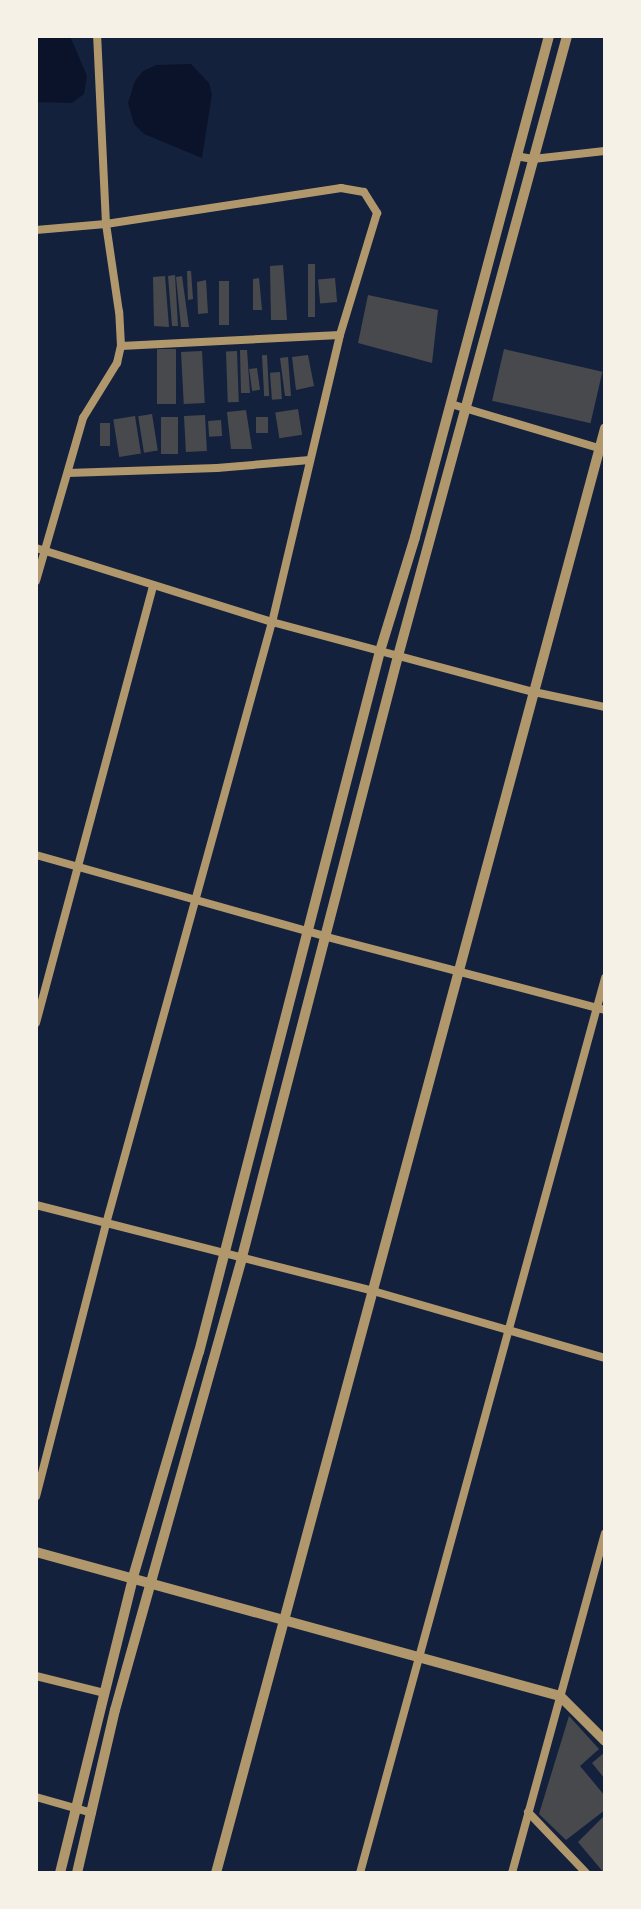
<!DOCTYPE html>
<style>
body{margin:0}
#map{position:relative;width:641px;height:1909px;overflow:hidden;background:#14213d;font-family:"Roboto Serif",serif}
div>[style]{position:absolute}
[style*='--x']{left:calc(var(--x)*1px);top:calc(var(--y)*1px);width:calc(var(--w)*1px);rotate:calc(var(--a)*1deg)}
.water>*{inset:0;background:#0b132b}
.building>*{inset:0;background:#48494c;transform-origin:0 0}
.minor>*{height:8px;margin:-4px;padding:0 4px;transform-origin:4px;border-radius:4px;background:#b1986c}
.tertiary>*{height:10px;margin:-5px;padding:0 5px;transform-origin:5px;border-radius:5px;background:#b1986c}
span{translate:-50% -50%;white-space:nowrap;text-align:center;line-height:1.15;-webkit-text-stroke:6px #f6f1e7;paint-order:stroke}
.frame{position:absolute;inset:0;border:38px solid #f6f1e7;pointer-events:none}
</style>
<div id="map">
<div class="water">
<div style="clip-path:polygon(36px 36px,70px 36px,87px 76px,84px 94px,72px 103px,36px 102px)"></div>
<div style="clip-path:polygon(191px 64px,209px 83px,212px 94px,202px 158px,144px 134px,134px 124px,128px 103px,135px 81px,143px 71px,156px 65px)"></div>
</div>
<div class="building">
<div style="left:308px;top:264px;width:7px;height:53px"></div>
<div style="clip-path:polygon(283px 265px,287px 320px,271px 320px,270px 266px)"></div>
<div style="clip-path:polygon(187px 271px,191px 271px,193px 299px,188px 300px)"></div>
<div style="clip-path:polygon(175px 275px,178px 326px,172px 326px,168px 276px)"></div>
<div style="clip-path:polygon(165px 276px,169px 327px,154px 326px,153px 277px)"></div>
<div style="clip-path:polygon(182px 276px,189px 327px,181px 327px,176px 277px)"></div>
<div style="clip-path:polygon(259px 278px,262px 310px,253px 310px,253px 279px)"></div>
<div style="left:335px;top:278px;width:24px;height:17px;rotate:85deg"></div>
<div style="clip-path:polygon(206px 280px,208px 313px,198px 314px,197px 282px)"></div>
<div style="left:219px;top:281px;width:10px;height:44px"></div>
<div style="clip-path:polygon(368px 295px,438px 310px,432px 363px,358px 343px)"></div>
<div style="left:157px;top:349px;width:19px;height:55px"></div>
<div style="left:504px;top:349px;width:101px;height:53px;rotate:13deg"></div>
<div style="clip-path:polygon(240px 350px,247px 350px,250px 393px,241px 393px)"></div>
<div style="left:202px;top:351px;width:52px;height:21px;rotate:87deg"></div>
<div style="left:237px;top:351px;width:51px;height:11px;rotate:88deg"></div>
<div style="left:267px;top:355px;width:41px;height:5px;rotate:87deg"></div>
<div style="clip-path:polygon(308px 355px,314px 386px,296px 390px,292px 357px)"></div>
<div style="clip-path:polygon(288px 357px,291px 396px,285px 396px,280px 358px)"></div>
<div style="left:257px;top:368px;width:22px;height:8px;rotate:82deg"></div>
<div style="left:280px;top:372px;width:27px;height:10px;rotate:86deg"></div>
<div style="left:298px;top:409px;width:26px;height:23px;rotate:81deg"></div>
<div style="clip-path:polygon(246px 410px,252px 449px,231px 449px,227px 412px)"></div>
<div style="left:152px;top:414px;width:37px;height:14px;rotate:81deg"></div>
<div style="left:205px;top:415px;width:36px;height:21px;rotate:87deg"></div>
<div style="left:135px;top:416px;width:38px;height:22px;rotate:81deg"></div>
<div style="left:161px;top:417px;width:17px;height:37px"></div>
<div style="left:256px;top:417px;width:12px;height:16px"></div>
<div style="left:221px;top:420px;width:16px;height:13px;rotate:86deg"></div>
<div style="left:100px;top:423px;width:10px;height:23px"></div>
<div style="clip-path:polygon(569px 1716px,599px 1749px,580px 1766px,605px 1796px,605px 1810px,566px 1840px,539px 1814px)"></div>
<div style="clip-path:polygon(605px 1752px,605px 1779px,592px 1763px)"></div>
<div style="clip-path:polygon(605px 1815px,605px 1873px,604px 1873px,578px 1842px)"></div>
</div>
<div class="minor">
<div style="--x:516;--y:156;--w:17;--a:10"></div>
<div style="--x:533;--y:159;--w:72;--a:-6.3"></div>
<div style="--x:36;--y:230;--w:70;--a:-4.9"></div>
<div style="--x:106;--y:224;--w:238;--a:-8.7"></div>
<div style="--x:341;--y:188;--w:23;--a:10"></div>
<div style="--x:364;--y:192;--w:25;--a:58"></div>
<div style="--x:377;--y:213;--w:127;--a:106.9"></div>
<div style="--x:340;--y:335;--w:295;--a:103.3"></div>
<div style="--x:272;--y:622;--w:624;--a:105.42"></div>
<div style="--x:106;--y:1224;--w:281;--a:104.4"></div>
<div style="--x:121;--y:346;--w:219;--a:-2.9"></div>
<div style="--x:451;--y:404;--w:161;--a:16.6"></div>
<div style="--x:68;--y:473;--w:149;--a:-1.9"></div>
<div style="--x:217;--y:468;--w:93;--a:-4.9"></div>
<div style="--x:36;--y:548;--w:247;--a:17.4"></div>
<div style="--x:272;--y:622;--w:271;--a:15"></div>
<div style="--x:534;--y:692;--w:73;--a:11.9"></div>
<div style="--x:36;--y:581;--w:170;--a:-73.9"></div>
<div style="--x:83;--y:418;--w:65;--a:-58.3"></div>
<div style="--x:117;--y:363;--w:17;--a:-77"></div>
<div style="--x:121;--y:346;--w:34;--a:-93"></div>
<div style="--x:119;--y:312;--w:89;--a:-98.4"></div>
<div style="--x:106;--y:224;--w:188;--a:-92.7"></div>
<div style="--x:36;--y:855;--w:302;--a:15.7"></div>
<div style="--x:327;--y:937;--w:287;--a:14.7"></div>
<div style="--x:36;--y:1023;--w:452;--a:-75"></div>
<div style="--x:36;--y:1205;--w:348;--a:14.3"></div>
<div style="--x:373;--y:1291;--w:241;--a:16.1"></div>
<div style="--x:36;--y:1676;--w:70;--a:14"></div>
<div style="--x:36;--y:1797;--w:58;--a:15.9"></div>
<div style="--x:528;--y:1812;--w:84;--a:46.4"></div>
<div style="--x:360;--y:1873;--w:928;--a:-74.69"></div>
<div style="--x:512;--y:1873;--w:352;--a:-74.7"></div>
</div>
<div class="tertiary">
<div style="--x:36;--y:1552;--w:543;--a:15.37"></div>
<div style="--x:560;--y:1696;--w:64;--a:45"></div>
<div style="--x:60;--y:1873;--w:305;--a:-76.1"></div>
<div style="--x:133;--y:1577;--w:234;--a:-73.7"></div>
<div style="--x:199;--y:1352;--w:724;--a:-75.52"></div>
<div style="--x:380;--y:651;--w:119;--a:-72.9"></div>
<div style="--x:415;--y:537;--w:519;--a:-75.03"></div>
<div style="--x:77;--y:1873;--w:167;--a:-76.9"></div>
<div style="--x:115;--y:1710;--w:470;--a:-74.3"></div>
<div style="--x:242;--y:1257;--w:621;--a:-75.45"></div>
<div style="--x:398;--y:656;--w:643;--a:-74.75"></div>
<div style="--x:216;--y:1873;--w:1496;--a:-74.93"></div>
</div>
<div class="frame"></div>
</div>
